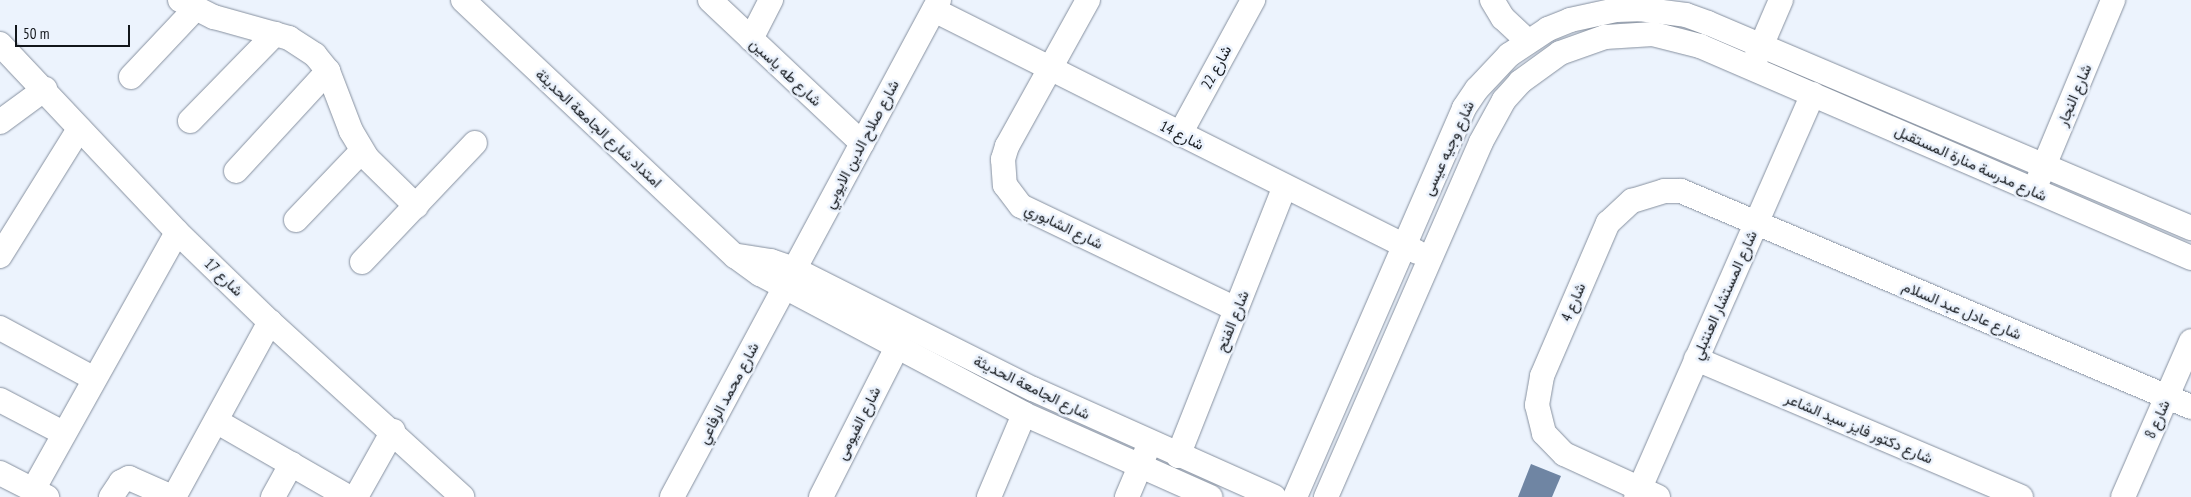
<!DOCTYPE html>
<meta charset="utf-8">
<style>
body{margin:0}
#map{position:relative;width:2191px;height:497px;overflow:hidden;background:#ecf3fd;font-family:"PT Sans Narrow",Vazirmatn,sans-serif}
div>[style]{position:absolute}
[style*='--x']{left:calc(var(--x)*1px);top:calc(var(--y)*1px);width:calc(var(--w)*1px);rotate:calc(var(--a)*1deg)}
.building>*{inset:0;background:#6f85a3}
.roads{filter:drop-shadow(0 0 1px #86909f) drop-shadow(0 0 1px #86909f)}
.minor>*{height:24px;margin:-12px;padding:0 12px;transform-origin:12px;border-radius:12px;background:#fff}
span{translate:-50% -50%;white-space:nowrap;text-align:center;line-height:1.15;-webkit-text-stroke:5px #ecf3fd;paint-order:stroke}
.street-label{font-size:15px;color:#12161b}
.scale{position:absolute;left:15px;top:25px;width:115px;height:22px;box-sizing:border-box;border:2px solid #12161b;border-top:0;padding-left:6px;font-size:15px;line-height:18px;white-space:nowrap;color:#12161b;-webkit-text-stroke:4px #ecf3fd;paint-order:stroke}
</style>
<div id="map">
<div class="building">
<div style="clip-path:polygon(1531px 464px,1561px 476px,1552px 497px,1518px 497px)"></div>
</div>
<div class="roads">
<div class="minor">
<div style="--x:180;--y:0;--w:38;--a:27"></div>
<div style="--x:214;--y:17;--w:78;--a:15.6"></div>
<div style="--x:289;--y:38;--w:31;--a:33"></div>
<div style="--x:315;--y:55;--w:21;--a:51"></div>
<div style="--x:328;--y:71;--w:64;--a:69"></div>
<div style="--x:351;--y:131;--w:31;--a:59"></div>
<div style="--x:367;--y:158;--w:69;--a:44.4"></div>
<div style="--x:463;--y:0;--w:374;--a:43.3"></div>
<div style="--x:735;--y:256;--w:31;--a:36"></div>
<div style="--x:760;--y:274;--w:299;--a:27.9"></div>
<div style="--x:1024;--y:414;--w:204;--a:24"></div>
<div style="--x:710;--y:0;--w:209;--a:43.3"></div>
<div style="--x:1088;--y:0;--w:167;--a:119"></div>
<div style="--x:1007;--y:146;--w:14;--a:107"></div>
<div style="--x:1003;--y:159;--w:26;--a:86"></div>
<div style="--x:1005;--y:185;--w:26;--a:53"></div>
<div style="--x:1021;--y:206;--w:238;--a:25.6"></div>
<div style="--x:1492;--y:0;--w:21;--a:59"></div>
<div style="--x:1503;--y:18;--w:34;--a:43"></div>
<div style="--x:934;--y:10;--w:540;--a:26.61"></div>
<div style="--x:751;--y:39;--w:44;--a:-62.9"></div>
<div style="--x:0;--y:44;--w:258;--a:46.7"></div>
<div style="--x:177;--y:232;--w:129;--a:44.1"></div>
<div style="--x:270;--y:322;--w:260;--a:42.3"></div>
<div style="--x:1756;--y:58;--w:63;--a:-66.7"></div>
<div style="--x:131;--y:77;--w:93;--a:-46.7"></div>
<div style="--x:190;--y:121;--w:122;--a:-45.7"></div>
<div style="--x:0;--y:122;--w:56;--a:-36.3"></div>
<div style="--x:1180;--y:134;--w:153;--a:-61.4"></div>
<div style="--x:236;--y:171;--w:136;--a:-47.4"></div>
<div style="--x:2039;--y:178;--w:193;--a:-67.4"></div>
<div style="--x:296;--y:220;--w:95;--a:-46.3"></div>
<div style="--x:0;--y:256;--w:150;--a:-58.1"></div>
<div style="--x:739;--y:256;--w:32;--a:9"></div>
<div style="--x:771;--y:261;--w:24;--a:19"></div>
<div style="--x:794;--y:269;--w:267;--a:26.7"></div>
<div style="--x:1033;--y:389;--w:264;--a:24.1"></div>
<div style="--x:362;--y:262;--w:164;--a:-46.5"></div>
<div style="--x:0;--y:328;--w:106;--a:28.3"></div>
<div style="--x:1696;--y:359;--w:353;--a:23"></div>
<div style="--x:0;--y:400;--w:71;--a:27.6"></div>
<div style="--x:216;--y:421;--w:152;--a:29.9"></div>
<div style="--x:1178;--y:456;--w:290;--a:-68.4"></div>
<div style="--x:0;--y:473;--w:53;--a:27.1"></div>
<div style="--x:33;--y:490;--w:295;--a:-60.8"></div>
<div style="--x:111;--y:497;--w:18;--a:-56"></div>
<div style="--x:121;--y:482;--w:9;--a:-27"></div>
<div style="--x:129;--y:478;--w:47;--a:23.8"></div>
<div style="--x:174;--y:497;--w:200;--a:-61.3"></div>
<div style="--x:273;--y:497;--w:38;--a:-61"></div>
<div style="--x:356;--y:497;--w:76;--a:-60.7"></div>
<div style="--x:672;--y:497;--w:564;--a:-61.75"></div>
<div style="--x:821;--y:497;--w:166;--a:-63.1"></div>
<div style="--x:989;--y:497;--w:90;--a:-67.1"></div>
<div style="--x:1127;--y:497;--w:49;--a:-67.1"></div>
<div style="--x:1295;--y:497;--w:424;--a:-66.5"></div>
<div style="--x:1464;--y:108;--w:23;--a:-56"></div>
<div style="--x:1477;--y:89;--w:47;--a:-46.7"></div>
<div style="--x:1509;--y:55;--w:47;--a:-33.7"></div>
<div style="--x:1548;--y:29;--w:24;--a:-22"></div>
<div style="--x:1570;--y:20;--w:47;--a:-12.3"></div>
<div style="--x:1616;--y:10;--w:23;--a:-2"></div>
<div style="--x:1639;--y:9;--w:47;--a:7.3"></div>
<div style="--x:1686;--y:15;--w:23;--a:20"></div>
<div style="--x:1708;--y:23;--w:525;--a:23"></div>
<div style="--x:1326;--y:497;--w:387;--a:-66.4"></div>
<div style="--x:1481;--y:142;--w:48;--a:-61.3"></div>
<div style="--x:1504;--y:100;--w:24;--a:-48"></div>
<div style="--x:1520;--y:82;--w:49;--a:-35.9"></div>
<div style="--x:1560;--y:53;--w:48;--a:-19.6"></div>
<div style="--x:1605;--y:37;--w:48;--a:-3.6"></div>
<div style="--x:1653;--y:34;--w:49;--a:14.3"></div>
<div style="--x:1700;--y:46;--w:535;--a:23.35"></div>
<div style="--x:1636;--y:497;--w:440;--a:-66.3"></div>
<div style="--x:1658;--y:497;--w:103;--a:-155.4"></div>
<div style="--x:1564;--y:454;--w:29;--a:-134"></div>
<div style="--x:1544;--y:433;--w:29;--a:-104"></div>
<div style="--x:1537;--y:405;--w:29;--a:-80"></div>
<div style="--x:1542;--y:376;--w:167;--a:-66.7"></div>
<div style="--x:1608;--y:223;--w:33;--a:-43"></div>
<div style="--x:1632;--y:201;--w:34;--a:-17"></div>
<div style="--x:1664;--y:191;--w:17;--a:0"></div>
<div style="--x:1681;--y:191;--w:554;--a:22.95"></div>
<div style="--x:2123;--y:497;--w:170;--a:-66.4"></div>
</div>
</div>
<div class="street-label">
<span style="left:1216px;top:67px;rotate:-62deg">شارع 22</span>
<span style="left:786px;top:72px;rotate:43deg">شارع طه ياسين</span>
<span style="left:2074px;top:95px;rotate:-67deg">شارع النجار</span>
<span style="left:599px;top:128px;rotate:43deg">امتداد شارع الجامعة الحديثة</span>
<span style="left:1182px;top:135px;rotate:27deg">شارع 14</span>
<span style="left:861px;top:144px;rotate:-62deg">شارع صلاح الدين الايوبي</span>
<span style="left:1448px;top:148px;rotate:-65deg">شارع وجيه عيسى</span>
<span style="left:1971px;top:163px;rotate:24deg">شارع مدرسة منارة المستقبل</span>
<span style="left:1064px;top:226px;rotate:26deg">شارع الشابوري</span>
<span style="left:224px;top:277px;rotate:44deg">شارع 17</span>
<span style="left:1724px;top:295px;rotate:-66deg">شارع المستشار العنتبلي</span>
<span style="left:1573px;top:302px;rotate:-67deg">شارع 4</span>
<span style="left:1962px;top:310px;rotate:23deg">شارع عادل عبد السلام</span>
<span style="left:1232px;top:321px;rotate:-68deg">شارع الفتح</span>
<span style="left:1032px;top:387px;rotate:26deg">شارع الجامعة الحديثة</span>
<span style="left:728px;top:393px;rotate:-62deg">شارع محمد الرفاعي</span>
<span style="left:2157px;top:419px;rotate:-66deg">شارع 8</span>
<span style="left:858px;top:423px;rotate:-63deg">شارع الفيومى</span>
<span style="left:1859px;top:428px;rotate:23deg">شارع دكتور فايز سيد الشاعر</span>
</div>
<div class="scale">50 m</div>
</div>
